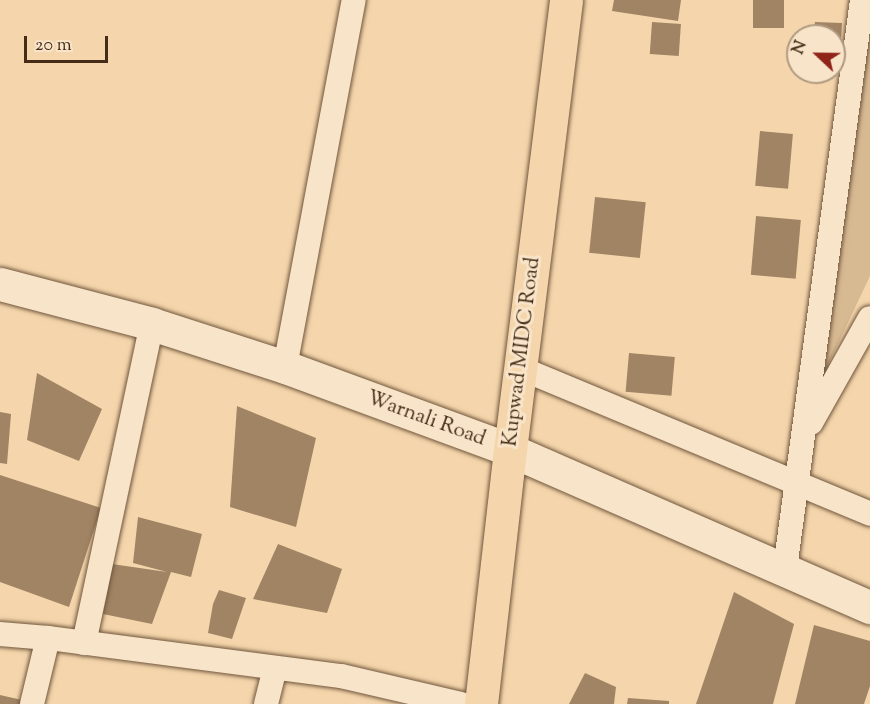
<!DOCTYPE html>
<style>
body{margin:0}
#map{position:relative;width:870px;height:704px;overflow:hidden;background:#f5d6ac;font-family:"Sorts Mill Goudy",serif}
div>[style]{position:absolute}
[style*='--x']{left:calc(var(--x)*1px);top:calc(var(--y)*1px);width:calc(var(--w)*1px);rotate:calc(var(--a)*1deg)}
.green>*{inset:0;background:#d7b992}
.building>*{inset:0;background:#a08464;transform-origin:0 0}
.roads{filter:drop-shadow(0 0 2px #70563c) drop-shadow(0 0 2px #70563c)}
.minor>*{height:24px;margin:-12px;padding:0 12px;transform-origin:12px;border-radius:12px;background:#f8e4c9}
.secondary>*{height:33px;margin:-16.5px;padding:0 16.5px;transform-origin:16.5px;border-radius:16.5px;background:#f8e4c9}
.primary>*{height:33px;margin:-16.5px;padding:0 16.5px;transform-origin:16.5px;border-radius:16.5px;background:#f5d6ac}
span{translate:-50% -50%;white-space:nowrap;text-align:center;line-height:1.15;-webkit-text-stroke:6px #f8e4c9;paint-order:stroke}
.street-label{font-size:21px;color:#442c16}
.north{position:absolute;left:786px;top:24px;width:60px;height:60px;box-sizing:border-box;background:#f8e4c9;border:2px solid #b09a81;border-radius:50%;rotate:292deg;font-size:16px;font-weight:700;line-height:24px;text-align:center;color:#442c16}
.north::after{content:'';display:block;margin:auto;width:21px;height:27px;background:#8f2418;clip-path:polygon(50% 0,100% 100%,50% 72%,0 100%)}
.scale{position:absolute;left:24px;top:36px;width:84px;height:27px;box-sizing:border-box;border:3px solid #442c16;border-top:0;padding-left:8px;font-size:18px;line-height:21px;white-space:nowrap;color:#442c16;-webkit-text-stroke:4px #f8e4c9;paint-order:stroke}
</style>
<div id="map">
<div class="green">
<div style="clip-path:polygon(870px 4px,870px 276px,819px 384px)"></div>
</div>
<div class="building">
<div style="clip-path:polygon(614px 0,681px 0,678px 21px,612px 11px)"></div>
<div style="left:753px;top:0;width:31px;height:28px"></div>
<div style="left:652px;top:22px;width:29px;height:32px;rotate:4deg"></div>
<div style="clip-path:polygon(815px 22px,842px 23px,840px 60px,834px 60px,834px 36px,814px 36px)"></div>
<div style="left:760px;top:131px;width:33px;height:55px;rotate:5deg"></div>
<div style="left:595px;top:197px;width:51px;height:56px;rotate:6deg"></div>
<div style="left:756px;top:216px;width:45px;height:59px;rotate:5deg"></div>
<div style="left:629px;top:353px;width:46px;height:39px;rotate:5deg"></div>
<div style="clip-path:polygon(37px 373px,102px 409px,79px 461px,27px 440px)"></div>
<div style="clip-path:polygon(237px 406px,316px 438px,296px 527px,230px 507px)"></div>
<div style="clip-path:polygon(0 412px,11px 414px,7px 464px,0 463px)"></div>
<div style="clip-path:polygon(0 475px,101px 508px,69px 607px,0 582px)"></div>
<div style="clip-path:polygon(138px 517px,202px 534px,191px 577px,171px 572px,152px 624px,103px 614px,112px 564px,167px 572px,133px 563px)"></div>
<div style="clip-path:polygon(278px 544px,342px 569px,327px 613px,253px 599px)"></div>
<div style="clip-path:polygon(219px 590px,246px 598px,232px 639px,208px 633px,213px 604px)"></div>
<div style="clip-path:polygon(734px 592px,794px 624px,773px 704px,696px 704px)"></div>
<div style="clip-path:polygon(814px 625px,870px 641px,870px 686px,864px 704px,795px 704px)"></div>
<div style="clip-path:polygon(585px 673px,616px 687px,614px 704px,569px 704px)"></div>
<div style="clip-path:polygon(0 695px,22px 700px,21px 704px,0 704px)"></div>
<div style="clip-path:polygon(628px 698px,669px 701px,669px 704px,627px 704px)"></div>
</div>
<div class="roads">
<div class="minor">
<div style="--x:285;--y:367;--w:373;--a:-79.4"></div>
<div style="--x:520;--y:368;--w:379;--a:22.6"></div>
<div style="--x:811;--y:423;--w:120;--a:-60.7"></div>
<div style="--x:785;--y:569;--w:574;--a:-82.29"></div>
<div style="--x:0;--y:634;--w:48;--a:4.8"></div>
<div style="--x:84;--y:643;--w:326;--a:-78"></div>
<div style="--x:32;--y:704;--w:68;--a:-76.4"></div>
<div style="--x:48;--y:638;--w:295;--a:7.4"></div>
<div style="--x:341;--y:676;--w:123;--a:13.1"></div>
<div style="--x:266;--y:704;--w:37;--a:-76"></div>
</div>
<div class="secondary">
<div style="--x:0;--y:284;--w:157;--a:14.7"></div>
<div style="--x:152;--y:324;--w:140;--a:17.9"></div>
<div style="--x:285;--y:367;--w:240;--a:20.2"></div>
<div style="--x:510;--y:450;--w:393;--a:23.6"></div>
</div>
<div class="primary">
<div style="--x:481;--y:704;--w:256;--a:-83.5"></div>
<div style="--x:510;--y:450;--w:453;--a:-82.9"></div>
</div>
</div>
<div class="street-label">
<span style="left:522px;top:352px;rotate:-83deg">Kupwad MIDC Road</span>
<span style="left:426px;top:419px;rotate:20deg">Warnali Road</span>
</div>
<div class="north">N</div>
<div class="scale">20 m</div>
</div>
